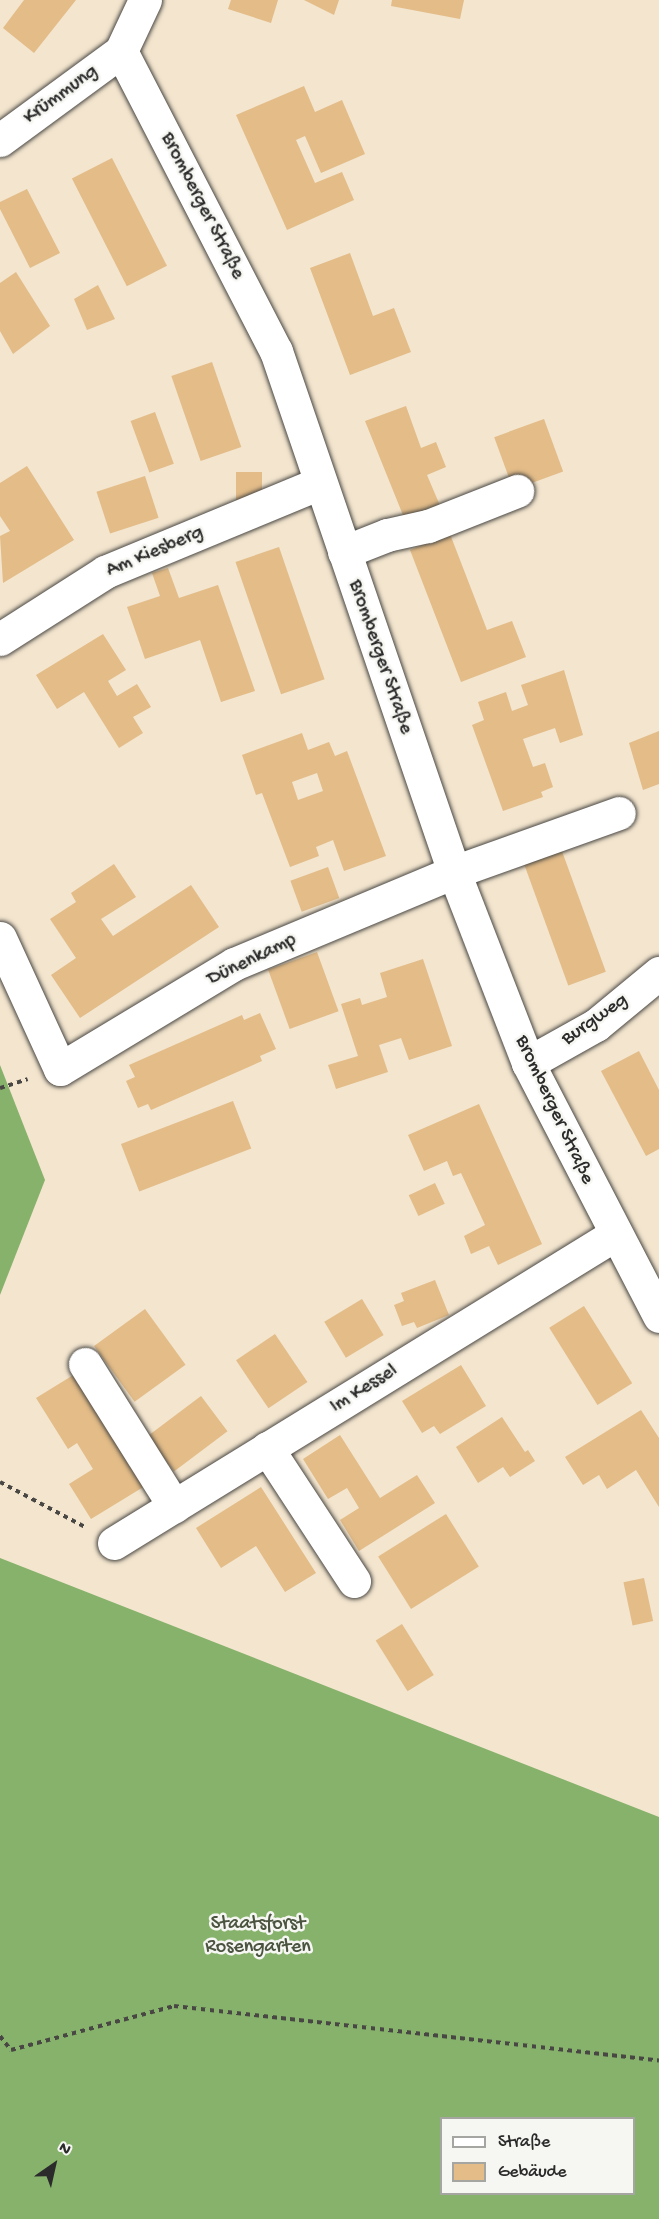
<!DOCTYPE html>
<meta charset="utf-8">
<style>
body{margin:0}
#map{position:relative;width:659px;height:2219px;overflow:hidden;background:#f3e5ce;font-family:"Gochi Hand",sans-serif}
div>[style]{position:absolute}
[style*='--x']{left:calc(var(--x)*1px);top:calc(var(--y)*1px);width:calc(var(--w)*1px);rotate:calc(var(--a)*1deg)}
.forest>*{inset:0;background:#86b26b}
.building>*{inset:0;background:#e3bc88;transform-origin:0 0}
.path>*{height:4px;margin-top:-2px;transform-origin:0;background:repeating-linear-gradient(90deg,#494743 0 4.5px,transparent 0 9px)}
.roads{filter:drop-shadow(0 0 2px #494743) drop-shadow(0 0 2px #494743)}
.minor>*{height:33px;margin:-16.5px;padding:0 16.5px;transform-origin:16.5px;border-radius:16.5px;background:#fff}
span{translate:-50% -50%;white-space:nowrap;text-align:center;line-height:1.15;-webkit-text-stroke:5px #f6f6f2;paint-order:stroke}
.street-label{font-size:20px;color:#2b2b2b}
.park-label{font-size:20px;color:#4a543f}
.legend{position:absolute;left:440px;top:2117px;width:195px;height:78px;box-sizing:border-box;background:#f6f6f2;border:2px solid #a5a5a2;margin:0;padding:8px 10px;list-style:none;font-size:18px;color:#2b2b2b}
.legend li{display:flex;align-items:center;gap:12px;height:30px}
.legend b{width:30px;border:2px solid #a5a5a2}
.north{position:absolute;left:24px;top:2135px;width:60px;height:60px;-webkit-text-stroke:4px #f6f6f2;paint-order:stroke;rotate:34deg;font-size:16px;font-weight:700;line-height:24px;text-align:center;color:#2b2b2b}
.north::after{content:'';display:block;margin:auto;width:21px;height:27px;background:#2b2b2b;clip-path:polygon(50% 0,100% 100%,50% 72%,0 100%)}
</style>
<div id="map">
<div class="forest">
<div style="clip-path:polygon(0 1065px,45px 1180px,0 1295px)"></div>
<div style="clip-path:polygon(evenodd,0 1558px,659px 1817px,659px 2219px,0 2219px,0 1558px,634px 2118px,634px 2194px,442px 2194px,442px 2118px,634px 2118px)"></div>
</div>
<div class="building">
<div style="clip-path:polygon(24px 0,76px 0,34px 53px,3px 28px)"></div>
<div style="clip-path:polygon(231px 0,278px 0,271px 23px,228px 9px)"></div>
<div style="clip-path:polygon(304px 0,339px 0,334px 15px)"></div>
<div style="clip-path:polygon(392px 0,464px 0,460px 19px,391px 6px)"></div>
<div style="clip-path:polygon(304px 86px,315px 112px,342px 100px,365px 154px,321px 173px,305px 136px,296px 140px,315px 183px,342px 172px,354px 200px,287px 230px,236px 115px)"></div>
<div style="left:112px;top:158px;width:121px;height:45px;rotate:63deg"></div>
<div style="clip-path:polygon(27px 189px,60px 253px,30px 268px,0 209px,0 202px)"></div>
<div style="clip-path:polygon(350px 253px,373px 316px,394px 308px,411px 352px,350px 375px,310px 268px)"></div>
<div style="clip-path:polygon(16px 272px,50px 326px,13px 354px,0 331px,0 283px)"></div>
<div style="clip-path:polygon(98px 285px,115px 319px,87px 330px,74px 299px)"></div>
<div style="left:212px;top:362px;width:90px;height:43px;rotate:71deg"></div>
<div style="clip-path:polygon(406px 406px,421px 448px,436px 442px,446px 467px,427px 475px,444px 515px,409px 530px,365px 421px)"></div>
<div style="left:155px;top:412px;width:55px;height:26px;rotate:70deg"></div>
<div style="left:544px;top:419px;width:56px;height:53px;rotate:70deg"></div>
<div style="clip-path:polygon(27px 466px,74px 540px,3px 583px,0 536px,10px 531px,0 516px,0 483px)"></div>
<div style="left:236px;top:472px;width:26px;height:30px"></div>
<div style="left:145px;top:476px;width:44px;height:51px;rotate:72deg"></div>
<div style="clip-path:polygon(450px 534px,487px 630px,512px 621px,526px 657px,461px 682px,410px 550px)"></div>
<div style="left:279px;top:547px;width:140px;height:46px;rotate:71deg"></div>
<div style="clip-path:polygon(168px 568px,179px 598px,218px 585px,255px 691px,221px 702px,200px 640px,145px 659px,127px 607px,160px 596px,152px 573px)"></div>
<div style="clip-path:polygon(103px 634px,126px 670px,108px 681px,117px 696px,137px 684px,151px 707px,133px 717px,143px 733px,119px 748px,84px 692px,57px 709px,36px 675px)"></div>
<div style="clip-path:polygon(564px 670px,583px 735px,560px 743px,555px 728px,523px 739px,533px 767px,545px 763px,553px 787px,541px 792px,543px 797px,503px 811px,472px 725px,484px 720px,478px 702px,506px 692px,512px 711px,528px 705px,521px 685px)"></div>
<div style="clip-path:polygon(659px 731px,659px 784px,643px 790px,629px 743px)"></div>
<div style="clip-path:polygon(evenodd,302px 733px,308px 750px,329px 742px,335px 756px,347px 751px,386px 856px,344px 871px,333px 840px,316px 847px,319px 856px,290px 867px,262px 793px,256px 795px,242px 755px,302px 733px,317px 773px,323px 791px,298px 800px,292px 782px,317px 773px)"></div>
<div style="left:559px;top:843px;width:137px;height:40px;rotate:70deg"></div>
<div style="clip-path:polygon(114px 864px,136px 897px,101px 919px,113px 936px,191px 885px,219px 927px,80px 1018px,51px 975px,76px 958px,50px 919px,76px 902px,71px 893px)"></div>
<div style="left:328px;top:867px;width:33px;height:40px;rotate:70deg"></div>
<div style="left:317px;top:952px;width:63px;height:52px;rotate:70deg"></div>
<div style="clip-path:polygon(423px 959px,452px 1046px,409px 1060px,401px 1038px,379px 1045px,388px 1072px,336px 1089px,328px 1065px,358px 1056px,341px 1004px,360px 998px,362px 1005px,387px 997px,380px 973px)"></div>
<div style="clip-path:polygon(260px 1013px,276px 1049px,260px 1056px,262px 1061px,151px 1110px,148px 1104px,138px 1108px,126px 1081px,135px 1077px,129px 1065px,242px 1015px,244px 1020px)"></div>
<div style="clip-path:polygon(639px 1051px,659px 1090px,659px 1149px,646px 1156px,601px 1071px)"></div>
<div style="left:233px;top:1101px;width:51px;height:120px;rotate:69deg"></div>
<div style="clip-path:polygon(479px 1104px,542px 1244px,498px 1265px,489px 1246px,471px 1254px,464px 1236px,485px 1225px,461px 1173px,453px 1176px,447px 1161px,424px 1171px,408px 1135px)"></div>
<div style="left:435px;top:1183px;width:23px;height:29px;rotate:65deg"></div>
<div style="clip-path:polygon(435px 1280px,449px 1315px,417px 1328px,414px 1322px,402px 1326px,394px 1305px,404px 1301px,401px 1293px)"></div>
<div style="left:362px;top:1299px;width:42px;height:44px;rotate:59deg"></div>
<div style="left:584px;top:1306px;width:91px;height:41px;rotate:58deg"></div>
<div style="left:145px;top:1309px;width:69px;height:63px;rotate:54deg"></div>
<div style="left:275px;top:1334px;width:58px;height:47px;rotate:56deg"></div>
<div style="clip-path:polygon(461px 1365px,486px 1406px,440px 1434px,434px 1426px,422px 1433px,402px 1401px)"></div>
<div style="clip-path:polygon(75px 1374px,145px 1486px,91px 1519px,69px 1484px,93px 1469px,77px 1443px,68px 1449px,36px 1398px)"></div>
<div style="left:201px;top:1396px;width:44px;height:67px;rotate:53deg"></div>
<div style="clip-path:polygon(641px 1410px,659px 1438px,659px 1507px,636px 1470px,607px 1489px,599px 1475px,583px 1485px,565px 1457px)"></div>
<div style="clip-path:polygon(502px 1417px,525px 1452px,528px 1450px,535px 1461px,510px 1477px,503px 1467px,478px 1483px,456px 1447px)"></div>
<div style="clip-path:polygon(340px 1435px,380px 1498px,417px 1475px,435px 1503px,359px 1551px,340px 1520px,359px 1508px,347px 1488px,328px 1499px,303px 1459px)"></div>
<div style="clip-path:polygon(261px 1487px,316px 1573px,285px 1592px,256px 1546px,221px 1568px,196px 1528px)"></div>
<div style="left:446px;top:1514px;width:62px;height:80px;rotate:58deg"></div>
<div style="left:644px;top:1578px;width:44px;height:21px;rotate:78deg"></div>
<div style="left:402px;top:1624px;width:60px;height:31px;rotate:58deg"></div>
</div>
<div class="path">
<div style="--x:0;--y:1088;--w:29;--a:-18"></div>
<div style="--x:0;--y:1482;--w:98;--a:27.9"></div>
<div style="--x:0;--y:2036;--w:18;--a:52"></div>
<div style="--x:11;--y:2050;--w:169;--a:-15.1"></div>
<div style="--x:174;--y:2006;--w:488;--a:6.4"></div>
</div>
<div class="roads">
<div class="minor">
<div style="--x:145;--y:0;--w:56;--a:115.2"></div>
<div style="--x:121;--y:51;--w:338;--a:62.7"></div>
<div style="--x:276;--y:351;--w:551;--a:71.14"></div>
<div style="--x:454;--y:872;--w:205;--a:68.8"></div>
<div style="--x:528;--y:1063;--w:285;--a:62.6"></div>
<div style="--x:0;--y:140;--w:150;--a:-36.3"></div>
<div style="--x:344;--y:552;--w:46;--a:-21.6"></div>
<div style="--x:387;--y:535;--w:42;--a:-12.4"></div>
<div style="--x:428;--y:526;--w:96;--a:-21.5"></div>
<div style="--x:0;--y:639;--w:125;--a:-32.5"></div>
<div style="--x:105;--y:572;--w:233;--a:-22.5"></div>
<div style="--x:0;--y:938;--w:144;--a:65.4"></div>
<div style="--x:60;--y:1069;--w:203;--a:-31.1"></div>
<div style="--x:234;--y:964;--w:238;--a:-22.7"></div>
<div style="--x:454;--y:872;--w:175;--a:-19.7"></div>
<div style="--x:528;--y:1063;--w:78;--a:-29.2"></div>
<div style="--x:596;--y:1025;--w:82;--a:-39.5"></div>
<div style="--x:85;--y:1364;--w:168;--a:57.9"></div>
<div style="--x:267;--y:1448;--w:159;--a:56.8"></div>
<div style="--x:114;--y:1543;--w:587;--a:-31.63"></div>
</div>
</div>
<div class="street-label">
<span style="left:61px;top:95px;rotate:-36deg">Krümmung</span>
<span style="left:202px;top:206px;rotate:63deg">Bromberger Straße</span>
<span style="left:155px;top:552px;rotate:-23deg">Am Kiesberg</span>
<span style="left:380px;top:657px;rotate:71deg">Bromberger Straße</span>
<span style="left:252px;top:960px;rotate:-26deg">Dünenkamp</span>
<span style="left:595px;top:1020px;rotate:-35deg">Burgweg</span>
<span style="left:554px;top:1110px;rotate:65deg">Bromberger Straße</span>
<span style="left:364px;top:1389px;rotate:-32deg">Im Kessel</span>
</div>
<div class="park-label">
<span style="left:258px;top:1936px">Staatsforst<br>Rosengarten</span>
</div>
<ul class="legend">
<li><b style="height:8px;background:#fff"></b>Straße</li>
<li><b style="height:16px;background:#e3bc88"></b>Gebäude</li>
</ul>
<div class="north">N</div>
</div>
